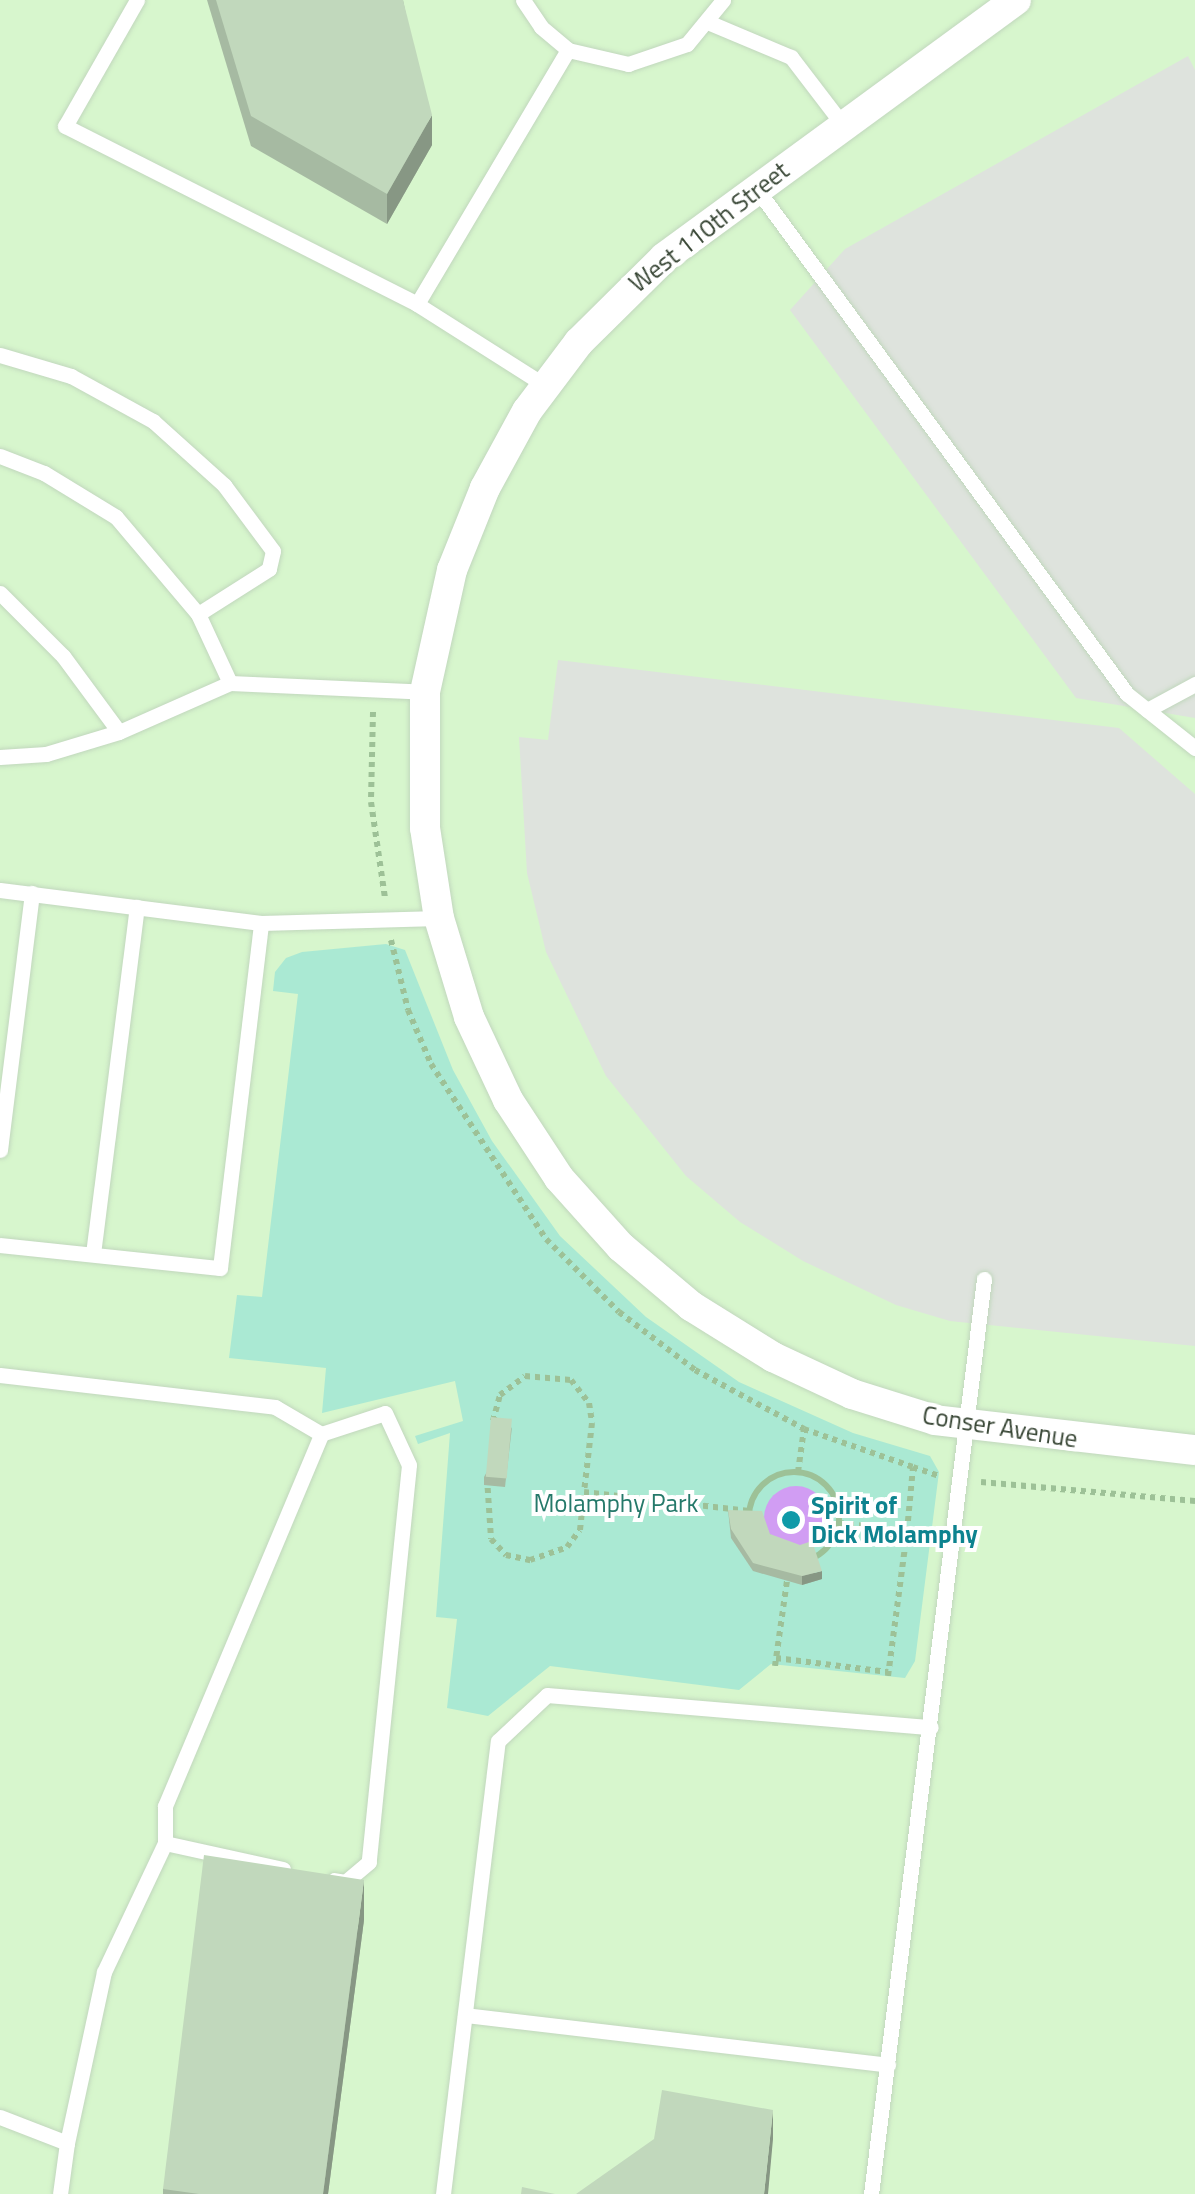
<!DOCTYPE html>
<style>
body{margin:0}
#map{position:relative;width:1195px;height:2194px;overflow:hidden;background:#e6f3e4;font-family:"Titillium Web",sans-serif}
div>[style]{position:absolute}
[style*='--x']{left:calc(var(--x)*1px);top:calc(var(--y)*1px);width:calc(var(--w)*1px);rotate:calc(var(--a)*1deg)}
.commercial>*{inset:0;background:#d7f6cd;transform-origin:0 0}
.green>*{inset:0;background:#aae9d3}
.parking>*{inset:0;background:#dee3dd}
.water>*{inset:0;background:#d19df3}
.round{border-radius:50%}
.path>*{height:6px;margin-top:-3px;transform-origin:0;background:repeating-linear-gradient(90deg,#9dc197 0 5px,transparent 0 10px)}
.path>.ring{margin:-3px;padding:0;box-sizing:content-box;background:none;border:6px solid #9dc197;border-radius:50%}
.roads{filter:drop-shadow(0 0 2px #c1d7bd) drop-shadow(0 0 2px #c1d7bd)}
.lane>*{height:15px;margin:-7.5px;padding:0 7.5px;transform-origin:7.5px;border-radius:7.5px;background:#fff}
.street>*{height:30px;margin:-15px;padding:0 15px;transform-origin:15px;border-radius:15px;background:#fff}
.wall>*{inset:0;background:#a6baa2}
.shaded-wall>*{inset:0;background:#879784}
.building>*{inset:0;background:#c1d8bc;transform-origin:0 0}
.dots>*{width:28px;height:28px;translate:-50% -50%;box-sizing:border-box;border:5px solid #fff;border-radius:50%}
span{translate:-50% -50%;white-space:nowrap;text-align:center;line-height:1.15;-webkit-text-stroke:8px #fff;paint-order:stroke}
.street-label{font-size:25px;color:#374534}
.park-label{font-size:25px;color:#25796a}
.culture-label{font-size:25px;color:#0d838f;font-weight:700}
.left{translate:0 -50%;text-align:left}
</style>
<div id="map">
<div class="commercial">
<div style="left:0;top:0;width:1195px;height:2194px"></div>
</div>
<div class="green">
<div style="clip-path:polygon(386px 944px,405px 950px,453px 1070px,492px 1141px,560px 1236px,646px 1317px,739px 1382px,853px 1433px,930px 1456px,939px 1472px,915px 1661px,905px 1678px,771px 1664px,739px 1690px,550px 1666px,488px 1716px,447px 1708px,457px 1619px,436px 1617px,450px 1433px,418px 1444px,415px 1436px,463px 1421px,455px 1381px,322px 1413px,326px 1368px,229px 1358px,237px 1295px,262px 1297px,298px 994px,273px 991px,275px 972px,286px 958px,302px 952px)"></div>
</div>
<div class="parking">
<div style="clip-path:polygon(1188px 56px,1195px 70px,1195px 718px,1076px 698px,790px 310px,845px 249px)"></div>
<div style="clip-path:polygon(558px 660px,1119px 728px,1195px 794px,1195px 1346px,950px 1321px,896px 1305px,803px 1261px,740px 1222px,686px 1176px,606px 1076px,546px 952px,527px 873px,519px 737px,548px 740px)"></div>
</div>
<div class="water">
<div class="round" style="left:764px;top:1486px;width:64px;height:64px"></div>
</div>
<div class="path">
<div style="--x:373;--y:712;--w:90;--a:91.3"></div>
<div style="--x:371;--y:802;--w:97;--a:81.7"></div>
<div style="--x:391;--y:940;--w:72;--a:76.3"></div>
<div style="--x:408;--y:1010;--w:59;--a:66.9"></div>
<div style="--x:431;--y:1064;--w:209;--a:56.7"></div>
<div style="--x:546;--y:1239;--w:103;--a:45"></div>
<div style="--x:619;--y:1312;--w:96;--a:37.3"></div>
<div style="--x:695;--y:1370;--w:124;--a:28.4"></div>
<div style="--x:493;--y:1421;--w:27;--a:-75"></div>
<div style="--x:500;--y:1395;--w:31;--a:-37"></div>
<div style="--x:525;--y:1376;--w:46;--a:5"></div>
<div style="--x:571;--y:1380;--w:29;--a:52"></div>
<div style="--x:589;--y:1403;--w:20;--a:81"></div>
<div style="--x:592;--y:1423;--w:69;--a:96.6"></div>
<div style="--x:584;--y:1492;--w:164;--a:6.6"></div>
<div class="ring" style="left:749px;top:1472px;width:84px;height:84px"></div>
<div style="--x:798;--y:1472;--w:43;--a:-82.1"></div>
<div style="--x:804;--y:1429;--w:115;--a:19.2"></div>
<div style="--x:487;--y:1478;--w:61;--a:86.2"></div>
<div style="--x:491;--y:1539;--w:22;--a:47"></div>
<div style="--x:506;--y:1555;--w:25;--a:12"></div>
<div style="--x:530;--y:1560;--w:39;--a:-19"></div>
<div style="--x:567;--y:1547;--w:21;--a:-53"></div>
<div style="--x:580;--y:1530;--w:38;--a:-84"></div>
<div style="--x:981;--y:1482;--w:215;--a:5.1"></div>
<div style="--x:839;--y:1523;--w:68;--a:6.7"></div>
<div style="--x:907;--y:1531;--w:64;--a:-84.6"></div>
<div style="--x:913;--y:1467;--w:28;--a:19"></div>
<div style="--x:776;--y:1658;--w:113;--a:7.1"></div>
<div style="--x:775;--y:1666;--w:94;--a:-82"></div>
<div style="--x:888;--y:1676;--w:146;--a:-82.5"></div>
</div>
<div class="roads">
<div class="lane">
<div style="--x:137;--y:0;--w:145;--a:119.7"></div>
<div style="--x:65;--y:126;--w:394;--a:26.8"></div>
<div style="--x:523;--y:0;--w:32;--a:56"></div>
<div style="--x:541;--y:27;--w:35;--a:40"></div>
<div style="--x:568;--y:50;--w:62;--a:13.1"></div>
<div style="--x:628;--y:64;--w:62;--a:-18.7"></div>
<div style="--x:687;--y:44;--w:57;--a:-50.7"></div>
<div style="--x:710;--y:23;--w:88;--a:22.8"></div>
<div style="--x:791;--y:57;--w:86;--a:52.6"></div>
<div style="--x:756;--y:188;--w:627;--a:53.75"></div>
<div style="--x:1127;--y:694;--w:87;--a:38.5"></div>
<div style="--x:0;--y:355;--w:74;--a:16.5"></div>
<div style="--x:71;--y:376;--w:94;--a:28.8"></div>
<div style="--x:153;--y:421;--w:96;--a:42"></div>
<div style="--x:224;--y:485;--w:82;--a:53.4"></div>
<div style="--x:273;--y:551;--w:18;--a:103"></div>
<div style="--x:269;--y:569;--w:84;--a:147.6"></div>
<div style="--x:198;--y:614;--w:76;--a:65.1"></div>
<div style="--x:546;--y:386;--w:153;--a:-147.6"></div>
<div style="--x:417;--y:304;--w:295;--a:-59.3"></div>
<div style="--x:0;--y:456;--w:47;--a:21.1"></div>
<div style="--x:44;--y:473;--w:84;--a:31.4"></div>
<div style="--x:116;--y:517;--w:127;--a:49.8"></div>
<div style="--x:0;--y:593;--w:89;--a:45"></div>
<div style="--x:63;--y:656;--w:94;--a:53.6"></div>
<div style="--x:1147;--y:710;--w:55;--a:-28.4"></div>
<div style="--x:0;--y:757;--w:46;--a:-3.7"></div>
<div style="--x:46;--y:754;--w:76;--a:-16.8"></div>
<div style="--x:119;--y:732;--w:121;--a:-23.8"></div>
<div style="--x:230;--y:683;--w:195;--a:2.6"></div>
<div style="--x:0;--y:890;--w:263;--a:7.2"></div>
<div style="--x:261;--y:923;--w:178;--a:-1.6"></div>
<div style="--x:0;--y:1150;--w:259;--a:-82.9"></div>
<div style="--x:0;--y:1245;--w:221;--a:6"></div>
<div style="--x:220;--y:1268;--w:347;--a:-83.2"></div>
<div style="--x:93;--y:1254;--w:350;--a:-82.8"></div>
<div style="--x:0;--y:1375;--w:277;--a:6.6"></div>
<div style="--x:275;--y:1407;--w:53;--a:30.4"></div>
<div style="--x:321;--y:1434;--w:67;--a:-18.2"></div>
<div style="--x:385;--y:1413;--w:57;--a:65.2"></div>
<div style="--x:409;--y:1465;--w:399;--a:95.8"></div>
<div style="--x:369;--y:1862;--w:31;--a:140"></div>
<div style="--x:345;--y:1882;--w:11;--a:-170"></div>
<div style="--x:283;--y:1869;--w:121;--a:-167.6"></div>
<div style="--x:165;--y:1843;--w:37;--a:-90"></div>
<div style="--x:165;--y:1806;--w:403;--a:-67.2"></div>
<div style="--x:465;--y:2015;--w:426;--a:6.7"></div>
<div style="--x:0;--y:2117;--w:72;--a:21.2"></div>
<div style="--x:67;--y:2143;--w:51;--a:97.8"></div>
<div style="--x:67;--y:2143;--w:175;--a:-77.8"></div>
<div style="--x:104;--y:1972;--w:143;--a:-64.7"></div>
<div style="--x:443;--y:2194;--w:456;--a:-83.1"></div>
<div style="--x:498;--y:1741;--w:67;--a:-43.2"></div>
<div style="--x:547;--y:1695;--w:385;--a:4.8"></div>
<div style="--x:871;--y:2194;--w:922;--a:-82.96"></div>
</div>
<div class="street">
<div style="--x:1016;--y:0;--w:436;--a:143.8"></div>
<div style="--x:664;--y:258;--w:120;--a:135.3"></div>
<div style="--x:579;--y:342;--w:86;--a:127"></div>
<div style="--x:527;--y:411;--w:88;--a:118.6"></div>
<div style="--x:485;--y:488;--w:88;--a:111.9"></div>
<div style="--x:452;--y:570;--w:125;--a:102.5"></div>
<div style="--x:425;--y:692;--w:136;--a:90"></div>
<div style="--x:425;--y:828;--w:91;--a:81.2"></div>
<div style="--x:439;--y:918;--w:103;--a:73.1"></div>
<div style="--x:469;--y:1017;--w:92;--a:64.8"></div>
<div style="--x:508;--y:1100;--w:93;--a:56.8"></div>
<div style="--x:559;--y:1178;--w:93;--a:48.1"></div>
<div style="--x:621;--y:1247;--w:92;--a:40.1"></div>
<div style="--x:691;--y:1306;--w:97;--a:31.9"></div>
<div style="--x:773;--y:1357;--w:87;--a:25.1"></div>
<div style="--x:852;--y:1394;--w:87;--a:17.4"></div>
<div style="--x:935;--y:1420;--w:262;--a:6.6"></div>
</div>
</div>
<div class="wall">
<div style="clip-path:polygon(207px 0,403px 0,432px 145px,387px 224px,251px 146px)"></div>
<div style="clip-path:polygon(512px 1427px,505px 1487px,484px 1485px,484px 1477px)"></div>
<div style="clip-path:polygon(728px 1510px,770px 1534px,822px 1579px,802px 1585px,753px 1571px,731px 1538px)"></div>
<div style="clip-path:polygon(364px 1920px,328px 2194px,163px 2194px,163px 2189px)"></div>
</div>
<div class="shaded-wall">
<div style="clip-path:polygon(432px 115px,432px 145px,387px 224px,387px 194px)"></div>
<div style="clip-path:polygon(822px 1571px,822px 1579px,802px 1585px,802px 1576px)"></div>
<div style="clip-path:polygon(364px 1880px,364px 1920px,328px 2194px,323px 2194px)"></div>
<div style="clip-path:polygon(773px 2110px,773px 2139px,768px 2194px,764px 2194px)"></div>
</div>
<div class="building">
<div style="clip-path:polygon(216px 0,403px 0,432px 115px,387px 194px,251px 116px)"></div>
<div style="left:491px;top:1417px;width:21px;height:60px;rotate:5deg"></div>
<div style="clip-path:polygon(728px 1510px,762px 1511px,770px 1534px,800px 1545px,812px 1541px,822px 1571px,802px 1576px,753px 1563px,731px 1529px)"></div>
<div style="clip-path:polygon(204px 1855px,364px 1880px,323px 2194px,199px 2194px,163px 2189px)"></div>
<div style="clip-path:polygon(662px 2090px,773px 2110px,764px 2194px,576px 2194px,654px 2139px)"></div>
<div style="clip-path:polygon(522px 2187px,555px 2194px,521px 2194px)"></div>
</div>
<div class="dots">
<div style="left:791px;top:1520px;background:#0f9aa8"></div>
</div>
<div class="street-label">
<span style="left:709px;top:227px;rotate:-38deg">West 110th Street</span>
<span style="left:1000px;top:1427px;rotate:9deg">Conser Avenue</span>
</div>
<div class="park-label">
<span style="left:616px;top:1503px">Molamphy Park</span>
</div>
<div class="culture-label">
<span class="left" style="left:811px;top:1520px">Spirit of<br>Dick Molamphy</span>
</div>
</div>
